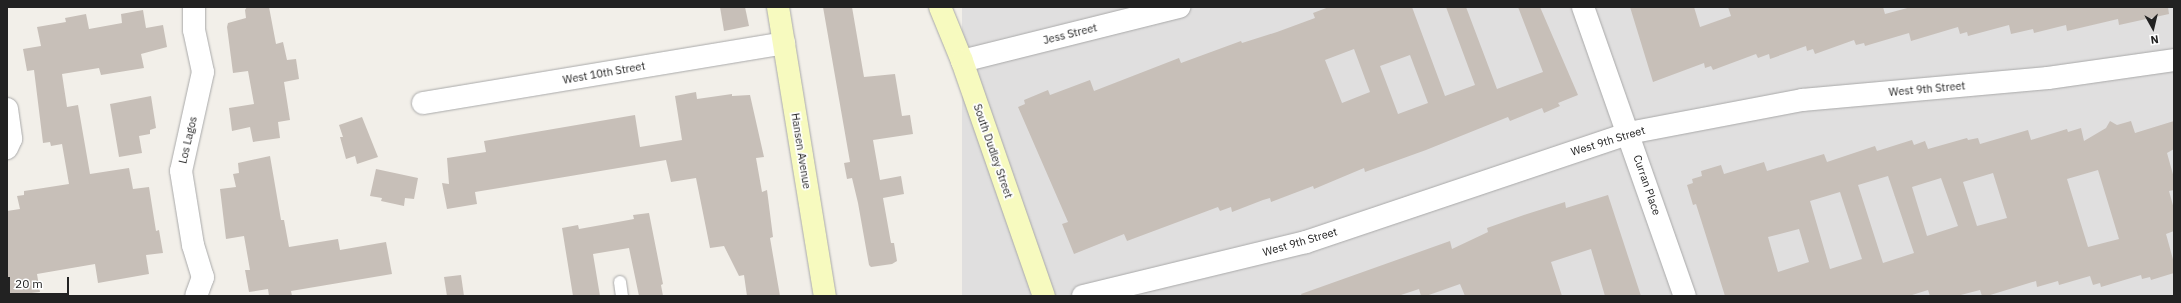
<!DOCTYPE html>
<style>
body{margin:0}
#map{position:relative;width:2181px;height:303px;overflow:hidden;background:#f2efe9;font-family:"IBM Plex Sans",sans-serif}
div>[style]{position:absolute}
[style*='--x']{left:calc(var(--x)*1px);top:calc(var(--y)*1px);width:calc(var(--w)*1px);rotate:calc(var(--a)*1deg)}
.residential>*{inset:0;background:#e0dfdf;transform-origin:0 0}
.building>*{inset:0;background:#c7bfb8}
.roads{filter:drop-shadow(0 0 1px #a9a9a9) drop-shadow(0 0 1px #a9a9a9)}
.lane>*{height:12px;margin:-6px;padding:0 6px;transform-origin:6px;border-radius:6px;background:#fff}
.street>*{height:22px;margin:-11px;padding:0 11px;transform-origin:11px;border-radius:11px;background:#fff}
.secondary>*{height:22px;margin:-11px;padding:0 11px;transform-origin:11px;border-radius:11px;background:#f7fabf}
span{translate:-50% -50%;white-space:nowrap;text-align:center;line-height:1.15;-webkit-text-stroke:3.5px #fff;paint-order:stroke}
.street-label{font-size:11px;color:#222}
.frame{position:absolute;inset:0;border:8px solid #222;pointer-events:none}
.north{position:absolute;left:2133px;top:8px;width:40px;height:40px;-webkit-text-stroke:3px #fff;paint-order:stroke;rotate:172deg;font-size:11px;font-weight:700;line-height:16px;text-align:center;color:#222}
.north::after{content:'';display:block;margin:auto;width:14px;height:18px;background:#222;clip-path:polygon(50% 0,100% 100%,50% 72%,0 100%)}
.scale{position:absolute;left:8px;top:277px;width:61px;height:18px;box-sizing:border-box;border:2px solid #222;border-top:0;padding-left:5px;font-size:12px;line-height:14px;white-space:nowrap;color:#222;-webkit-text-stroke:3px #fff;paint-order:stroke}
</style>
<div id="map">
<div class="residential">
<div style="left:962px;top:7px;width:1212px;height:311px"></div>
</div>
<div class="building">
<div style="clip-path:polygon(247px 7px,269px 7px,276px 44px,283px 42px,287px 60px,296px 59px,299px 79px,284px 82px,290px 120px,278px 122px,280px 138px,253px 142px,250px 127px,232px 131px,229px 108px,254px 104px,248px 71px,233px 73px,227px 27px,228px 23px,246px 18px,245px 10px)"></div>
<div style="clip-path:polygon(720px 7px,745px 7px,749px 26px,724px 31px)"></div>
<div style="clip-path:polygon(823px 7px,852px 7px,864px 77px,895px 74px,902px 116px,910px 115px,913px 134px,873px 140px,880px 180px,901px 176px,904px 194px,883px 198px,891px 243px,894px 243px,897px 261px,892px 264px,871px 267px,869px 265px,858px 203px,852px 178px,847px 179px,844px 163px,850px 162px)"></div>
<div style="clip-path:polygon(evenodd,1329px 7px,1412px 7px,1445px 96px,1475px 85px,1446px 7px,1466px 7px,1497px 89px,1543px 72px,1518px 7px,1540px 7px,1578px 95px,1558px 103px,1560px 106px,1544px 113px,1542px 108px,1510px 121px,1508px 117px,1426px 150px,1365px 172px,1364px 168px,1314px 189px,1313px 186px,1271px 202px,1270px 198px,1263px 200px,1232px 212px,1231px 207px,1220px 211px,1218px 207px,1127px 241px,1124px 234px,1074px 254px,1062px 224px,1068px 222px,1018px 107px,1025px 104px,1024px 100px,1048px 90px,1050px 95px,1090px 80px,1094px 91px,1179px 58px,1181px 63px,1241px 41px,1242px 43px,1277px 32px,1315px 18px,1313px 13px,1329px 7px,1354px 49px,1370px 92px,1342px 103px,1325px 60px,1354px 49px,1329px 7px,1410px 55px,1428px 103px,1398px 114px,1380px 66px,1410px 55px)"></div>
<div style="clip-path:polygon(1630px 7px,1694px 7px,1700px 27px,1731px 16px,1728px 7px,1883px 7px,1885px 14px,1911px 7px,2168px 7px,2169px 14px,2119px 25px,2118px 19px,2067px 31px,2066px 25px,2034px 33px,2033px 29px,2011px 34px,2009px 25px,1968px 36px,1967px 32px,1960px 34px,1958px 27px,1911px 41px,1909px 33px,1865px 46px,1864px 43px,1856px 45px,1854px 40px,1815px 54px,1813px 49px,1807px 51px,1806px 46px,1770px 59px,1769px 54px,1758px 58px,1756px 54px,1713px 70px,1711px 66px,1705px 68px,1704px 63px,1653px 82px)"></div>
<div style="clip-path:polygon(143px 10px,146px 28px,163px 25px,167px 47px,141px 54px,144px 68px,101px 75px,99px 68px,62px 74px,67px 107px,78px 105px,90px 174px,129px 168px,133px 189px,149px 187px,156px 231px,159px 230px,163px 253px,146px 255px,149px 274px,98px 283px,95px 264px,37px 274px,40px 292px,7px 296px,7px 211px,20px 209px,17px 196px,24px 195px,24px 191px,69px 184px,62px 144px,51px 146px,50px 142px,43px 143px,34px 70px,27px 71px,23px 49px,41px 46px,37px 27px,66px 22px,65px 18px,86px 14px,89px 29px,122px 23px,121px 14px)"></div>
<div style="clip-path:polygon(696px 92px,697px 99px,732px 94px,732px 96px,750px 95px,764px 157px,756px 158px,762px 192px,767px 190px,773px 237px,770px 238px,780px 296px,747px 296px,744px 275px,739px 276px,724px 246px,710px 248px,696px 178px,671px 182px,666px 160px,475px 192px,477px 204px,447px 209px,442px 183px,449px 184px,447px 158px,486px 152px,484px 141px,635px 115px,640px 147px,682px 140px,675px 96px)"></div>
<div style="clip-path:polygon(151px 96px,156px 128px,150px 130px,150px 134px,139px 136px,142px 153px,119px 157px,110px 104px)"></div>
<div style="clip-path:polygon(362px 117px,378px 157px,357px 164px,355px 156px,346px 159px,340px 137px,343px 137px,339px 125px)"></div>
<div style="clip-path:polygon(evenodd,2110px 121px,2117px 125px,2131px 121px,2135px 133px,2174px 121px,2174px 149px,2167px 153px,2174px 178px,2174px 190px,2169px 191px,2174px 209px,2174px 231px,2166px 234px,2174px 263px,2174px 273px,2151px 280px,2150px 277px,2142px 279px,2141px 275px,2101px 287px,2100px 283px,2093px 285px,2090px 276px,2059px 285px,2058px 281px,2037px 287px,2036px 281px,1987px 296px,1982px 296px,1980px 290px,1957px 296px,1930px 296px,1928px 290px,1909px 296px,1725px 296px,1696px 204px,1693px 205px,1687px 185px,1693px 183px,1692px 179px,1702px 176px,1701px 171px,1721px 165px,1724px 174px,1764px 162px,1767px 171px,1824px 154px,1827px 162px,1875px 146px,1877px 151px,1912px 140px,1914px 145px,1925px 141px,1928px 149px,1967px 138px,1968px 140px,1978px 138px,1980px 144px,2028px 130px,2031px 140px,2067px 129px,2068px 132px,2081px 128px,2084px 141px,2106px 128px,2110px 121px,2098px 170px,2119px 239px,2088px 247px,2067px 179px,2098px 170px,2110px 121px,1993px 173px,2007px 218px,1977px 226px,1963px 182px,1993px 173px,2110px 121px,1888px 176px,1914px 253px,1883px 263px,1858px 185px,1888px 176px,2110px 121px,1941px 178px,1958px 226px,1927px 236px,1912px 187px,1941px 178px,2110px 121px,1840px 192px,1862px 259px,1830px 269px,1810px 201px,1840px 192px,2110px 121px,1799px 229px,1809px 262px,1778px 272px,1768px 237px,1799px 229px)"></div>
<div style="clip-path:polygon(270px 156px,281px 220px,284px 220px,289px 247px,338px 239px,340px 250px,386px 242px,392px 274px,291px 291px,292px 296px,269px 296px,268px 289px,249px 292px,245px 270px,250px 270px,244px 236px,226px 239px,220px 189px,236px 187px,233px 174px,239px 173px,238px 163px)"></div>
<div style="clip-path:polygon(376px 169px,418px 178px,414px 199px,405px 198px,404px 206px,381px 201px,382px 198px,370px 196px)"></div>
<div style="clip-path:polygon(1608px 195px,1641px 296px,1605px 296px,1591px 249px,1551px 262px,1562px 296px,1465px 296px,1460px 284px,1426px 296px,1421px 296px,1419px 289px,1398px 296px,1302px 296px,1301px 294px,1450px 241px,1452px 249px,1488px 232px,1487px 228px,1527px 214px,1565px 202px,1566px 208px)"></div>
<div style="clip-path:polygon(649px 213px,663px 284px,661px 285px,663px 296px,639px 296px,629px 248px,593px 254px,600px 296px,573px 296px,562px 228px,578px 225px,579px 229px,607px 224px,634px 219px,633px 215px)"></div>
<div style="clip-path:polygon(461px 275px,464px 296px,447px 296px,444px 277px)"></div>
</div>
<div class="roads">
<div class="lane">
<div style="--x:620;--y:282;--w:14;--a:82"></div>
</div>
<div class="street">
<div style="--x:194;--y:7;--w:23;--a:90"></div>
<div style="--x:194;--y:30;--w:43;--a:77.9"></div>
<div style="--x:203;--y:72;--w:101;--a:102.5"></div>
<div style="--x:181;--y:171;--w:75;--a:80.8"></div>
<div style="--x:193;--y:245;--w:34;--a:73"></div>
<div style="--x:203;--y:277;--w:20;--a:110"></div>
<div style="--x:1583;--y:7;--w:306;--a:70.6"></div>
<div style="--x:962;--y:61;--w:224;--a:-14"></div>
<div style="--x:423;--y:103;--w:366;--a:-9.4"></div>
<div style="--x:7;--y:109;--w:30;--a:82"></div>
<div style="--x:11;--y:139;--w:10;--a:114"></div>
<div style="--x:1083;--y:296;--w:229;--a:-13.6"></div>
<div style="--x:1306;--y:242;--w:341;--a:-18.6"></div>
<div style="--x:1629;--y:133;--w:176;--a:-10.8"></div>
<div style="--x:1802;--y:100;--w:247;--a:-5.1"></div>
<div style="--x:2048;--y:78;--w:127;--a:-8.1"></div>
</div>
<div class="secondary">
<div style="--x:778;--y:7;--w:293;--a:80.8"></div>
<div style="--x:940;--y:7;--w:58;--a:67.8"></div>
<div style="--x:962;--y:61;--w:249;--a:70.8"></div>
</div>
</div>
<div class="street-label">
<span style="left:1070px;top:34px;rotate:-14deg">Jess Street</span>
<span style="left:604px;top:73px;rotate:-10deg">West 10th Street</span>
<span style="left:1927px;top:89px;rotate:-5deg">West 9th Street</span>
<span style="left:188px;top:140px;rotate:-77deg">Los Lagos</span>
<span style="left:1608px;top:141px;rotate:-17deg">West 9th Street</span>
<span style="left:801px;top:151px;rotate:81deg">Hansen Avenue</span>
<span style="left:993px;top:151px;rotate:71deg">South Dudley Street</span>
<span style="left:1647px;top:185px;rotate:71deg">Curran Place</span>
<span style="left:1300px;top:242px;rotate:-16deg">West 9th Street</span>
</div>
<div class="frame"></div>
<div class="north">N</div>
<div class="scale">20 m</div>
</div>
